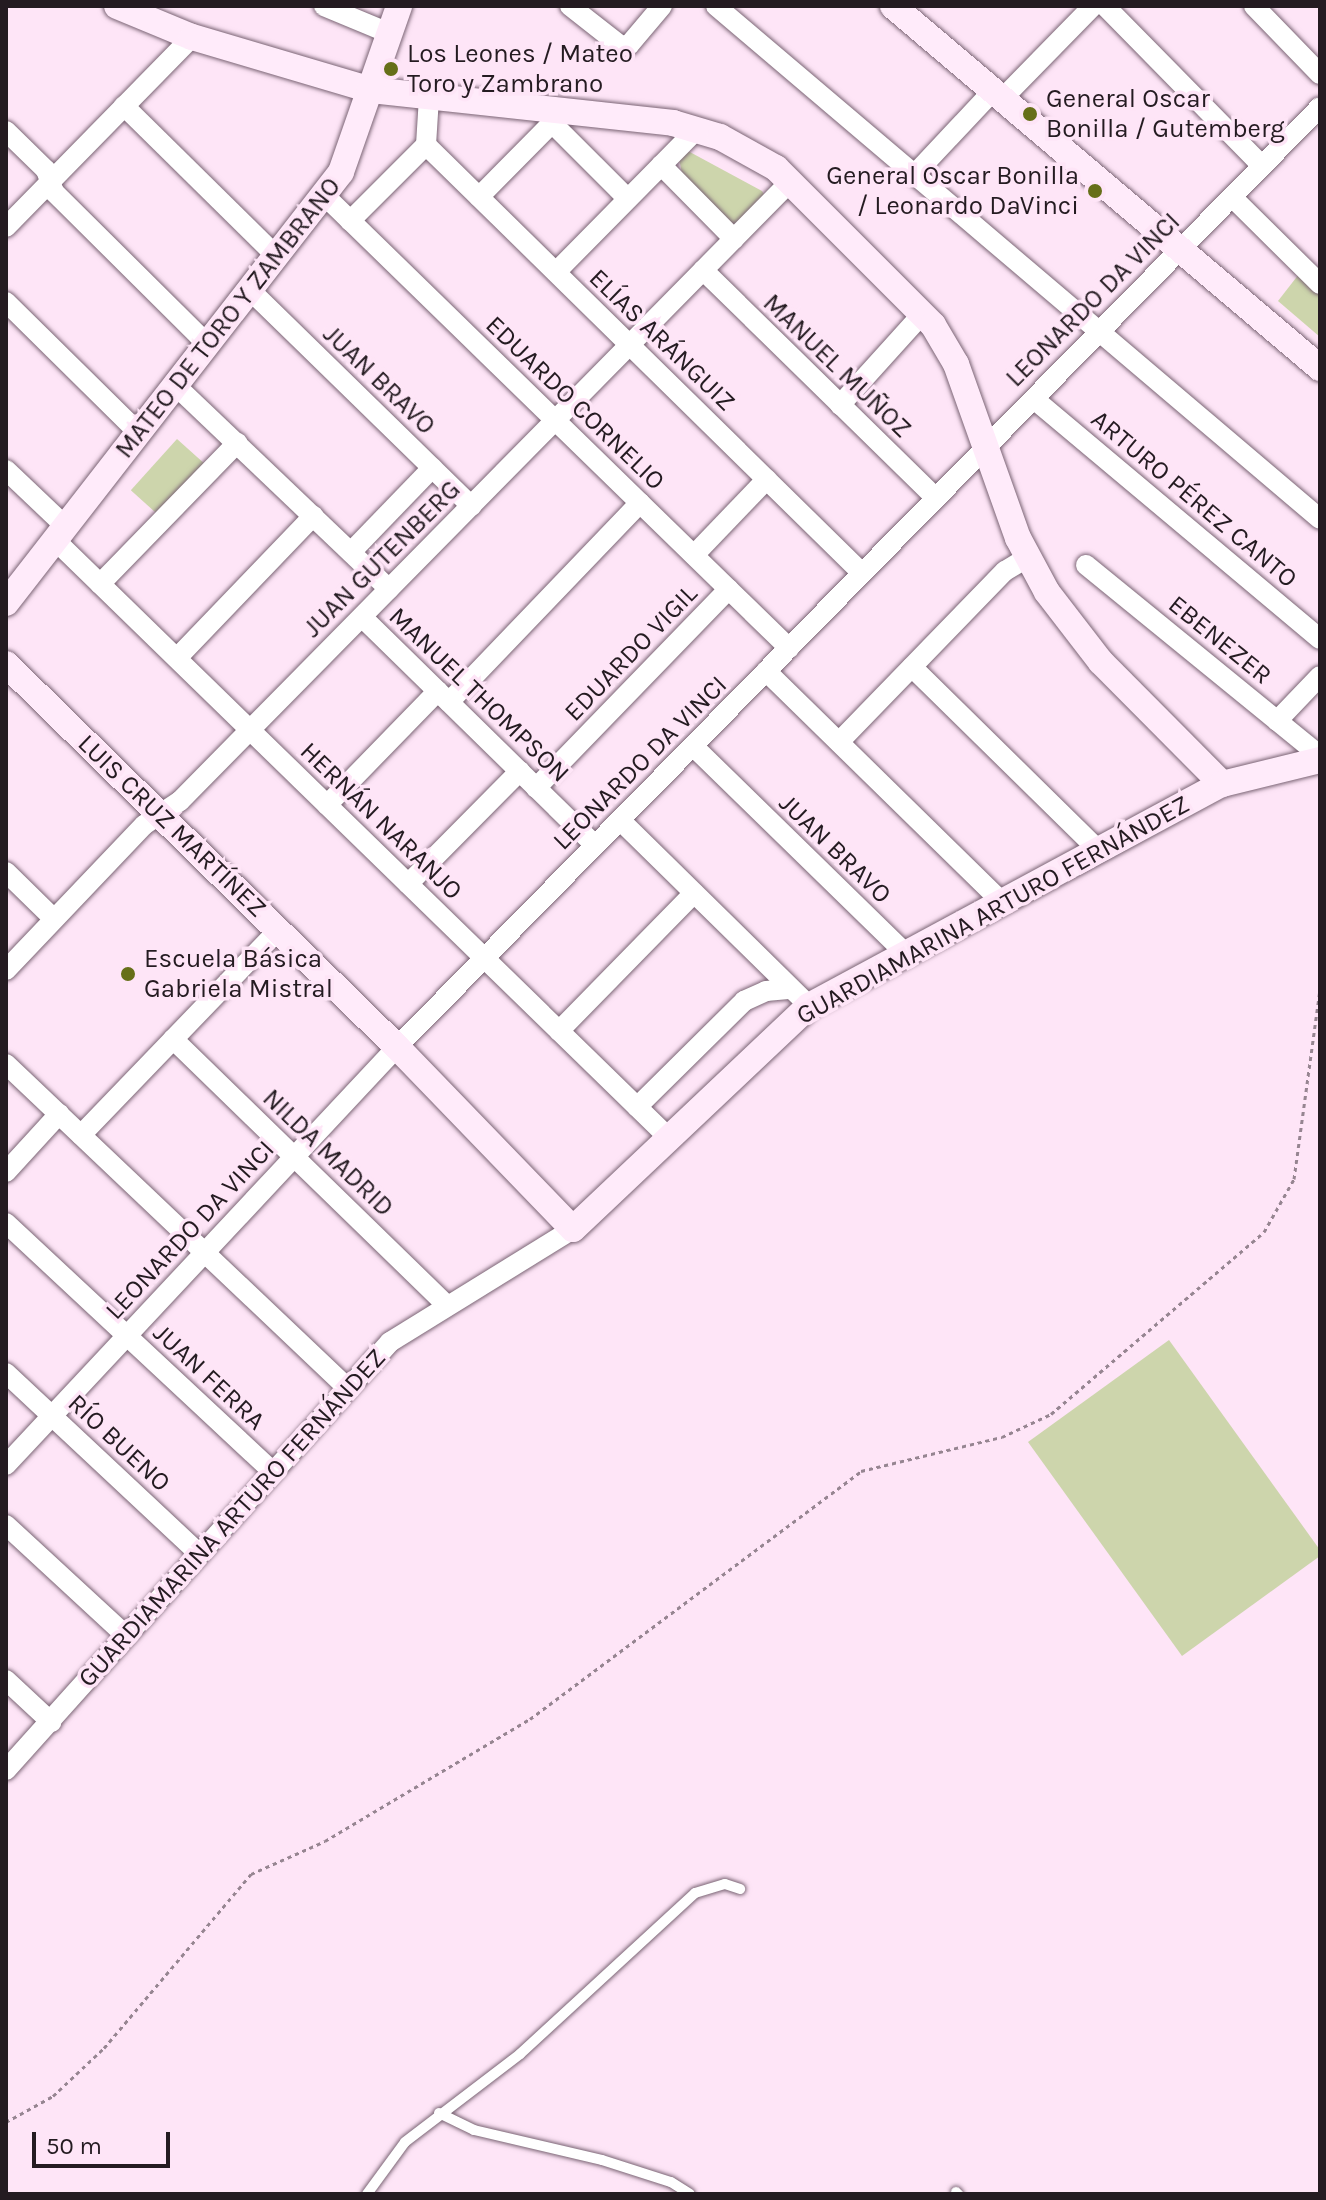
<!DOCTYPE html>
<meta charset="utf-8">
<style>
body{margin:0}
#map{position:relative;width:1326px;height:2200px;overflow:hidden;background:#fee5f7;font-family:Karla,sans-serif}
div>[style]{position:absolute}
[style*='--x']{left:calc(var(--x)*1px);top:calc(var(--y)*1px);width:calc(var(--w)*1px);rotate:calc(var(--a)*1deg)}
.green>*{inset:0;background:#cdd5ac;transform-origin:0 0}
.path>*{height:3px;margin-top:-1.5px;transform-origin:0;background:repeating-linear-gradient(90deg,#968591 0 4px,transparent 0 8px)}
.roads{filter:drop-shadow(0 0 2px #7a6474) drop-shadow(0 0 2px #7a6474)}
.lane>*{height:10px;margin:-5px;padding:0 5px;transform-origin:5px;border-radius:5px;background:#fff}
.street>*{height:20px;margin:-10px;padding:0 10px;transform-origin:10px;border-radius:10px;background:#fff}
.secondary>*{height:26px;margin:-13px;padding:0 13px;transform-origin:13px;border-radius:13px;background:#ffebfa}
.dots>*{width:22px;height:22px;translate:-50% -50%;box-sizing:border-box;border:4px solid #fee5f7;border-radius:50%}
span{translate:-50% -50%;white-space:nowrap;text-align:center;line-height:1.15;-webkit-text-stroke:7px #fee5f7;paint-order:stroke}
.poi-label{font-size:26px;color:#241b21}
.left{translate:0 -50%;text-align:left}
.right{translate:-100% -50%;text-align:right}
.street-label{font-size:26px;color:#241b21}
.frame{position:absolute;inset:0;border:8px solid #241b21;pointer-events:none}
.scale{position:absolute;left:32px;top:2132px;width:138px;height:36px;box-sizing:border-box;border:4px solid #241b21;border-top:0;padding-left:10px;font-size:24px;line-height:28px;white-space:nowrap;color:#241b21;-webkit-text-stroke:6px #fee5f7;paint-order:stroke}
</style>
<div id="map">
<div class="green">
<div style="clip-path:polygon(688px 151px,762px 191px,767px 199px,734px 230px,682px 173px,679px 159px)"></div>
<div style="clip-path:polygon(1299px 274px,1320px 292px,1320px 337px,1278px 301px)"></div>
<div style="left:177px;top:439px;width:36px;height:69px;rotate:42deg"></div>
<div style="clip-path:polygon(1169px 1340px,1320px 1550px,1320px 1556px,1182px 1656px,1028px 1442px)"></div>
</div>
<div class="path">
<div style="--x:6;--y:2122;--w:54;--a:-29"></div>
<div style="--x:53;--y:2096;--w:70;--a:-43.3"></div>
<div style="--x:104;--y:2048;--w:228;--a:-49.8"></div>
<div style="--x:251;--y:1874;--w:81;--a:-24"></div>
<div style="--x:325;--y:1841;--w:239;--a:-30.8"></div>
<div style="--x:530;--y:1719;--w:414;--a:-36.8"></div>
<div style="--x:861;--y:1471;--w:145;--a:-13.6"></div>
<div style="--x:1002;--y:1437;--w:54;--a:-25.1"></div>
<div style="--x:1051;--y:1414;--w:280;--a:-40.5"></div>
<div style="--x:1264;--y:1232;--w:61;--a:-60.5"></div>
<div style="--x:1294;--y:1179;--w:191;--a:-82.2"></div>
</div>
<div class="roads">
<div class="lane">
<div style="--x:439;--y:2113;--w:39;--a:26"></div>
<div style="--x:474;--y:2130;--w:131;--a:13.2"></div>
<div style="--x:602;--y:2160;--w:72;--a:17.7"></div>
<div style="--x:671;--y:2182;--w:22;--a:32"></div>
<div style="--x:956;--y:2192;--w:3;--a:45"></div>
<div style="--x:367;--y:2194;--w:64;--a:-53.8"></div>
<div style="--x:405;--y:2142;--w:145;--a:-37.4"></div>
<div style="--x:520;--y:2054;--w:238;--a:-42.6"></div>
<div style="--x:695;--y:1893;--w:31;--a:-17"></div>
<div style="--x:725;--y:1884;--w:16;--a:18"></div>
</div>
<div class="street">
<div style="--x:324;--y:6;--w:70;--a:22.6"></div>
<div style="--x:570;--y:6;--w:65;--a:38.1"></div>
<div style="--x:621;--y:46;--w:8;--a:-7"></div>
<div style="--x:629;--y:45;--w:51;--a:-49.8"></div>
<div style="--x:716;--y:6;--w:792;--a:40.34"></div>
<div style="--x:1105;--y:6;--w:224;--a:45.5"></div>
<div style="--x:1254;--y:6;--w:95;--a:45.9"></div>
<div style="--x:1002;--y:99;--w:130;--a:-45.6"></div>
<div style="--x:124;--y:106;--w:215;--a:44.6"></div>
<div style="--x:552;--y:123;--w:107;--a:45"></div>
<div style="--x:6;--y:131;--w:56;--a:44.3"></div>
<div style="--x:46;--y:170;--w:23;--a:70"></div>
<div style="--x:54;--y:192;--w:217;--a:44.8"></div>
<div style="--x:426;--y:145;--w:611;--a:44.47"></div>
<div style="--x:661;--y:165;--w:104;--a:45.4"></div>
<div style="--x:914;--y:175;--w:115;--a:-46.8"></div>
<div style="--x:325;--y:196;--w:648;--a:44.25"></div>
<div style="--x:479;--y:197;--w:104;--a:-45.4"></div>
<div style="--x:552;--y:123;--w:16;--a:-86"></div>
<div style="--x:1232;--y:197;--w:124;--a:44.7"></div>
<div style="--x:350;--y:221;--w:107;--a:-45"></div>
<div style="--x:426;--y:145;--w:48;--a:-86.4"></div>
<div style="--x:6;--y:227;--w:266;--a:-45.6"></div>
<div style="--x:703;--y:270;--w:326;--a:44.4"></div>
<div style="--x:556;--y:272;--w:201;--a:-45.4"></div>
<div style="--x:251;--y:291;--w:308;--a:44.3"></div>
<div style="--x:6;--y:302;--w:187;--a:44.6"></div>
<div style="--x:176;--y:386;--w:294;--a:43.6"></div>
<div style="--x:1034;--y:399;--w:373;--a:40"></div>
<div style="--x:840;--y:405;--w:124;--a:-47.9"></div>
<div style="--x:6;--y:470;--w:83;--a:43.5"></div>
<div style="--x:55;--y:540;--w:859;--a:44.24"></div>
<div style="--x:351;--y:552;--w:117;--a:-46"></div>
<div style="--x:694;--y:555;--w:105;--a:-46.2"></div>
<div style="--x:1086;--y:565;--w:302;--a:39.2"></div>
<div style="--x:100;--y:584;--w:197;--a:-45.8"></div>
<div style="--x:362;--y:617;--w:326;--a:44.4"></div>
<div style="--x:177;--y:658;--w:197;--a:-46.2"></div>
<div style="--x:912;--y:667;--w:262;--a:44.5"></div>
<div style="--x:766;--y:671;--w:330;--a:44.4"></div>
<div style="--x:449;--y:702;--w:276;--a:-46.2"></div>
<div style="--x:1277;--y:721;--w:62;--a:-46.3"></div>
<div style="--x:839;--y:742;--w:238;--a:-45.9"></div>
<div style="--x:1005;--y:571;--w:26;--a:-31"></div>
<div style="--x:693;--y:746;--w:299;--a:44.3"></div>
<div style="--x:536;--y:788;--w:277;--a:-45.9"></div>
<div style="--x:327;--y:805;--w:159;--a:-45.8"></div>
<div style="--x:620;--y:820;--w:265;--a:44.5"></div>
<div style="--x:6;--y:872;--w:67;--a:44.4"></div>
<div style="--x:408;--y:884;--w:159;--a:-45.3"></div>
<div style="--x:6;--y:970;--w:200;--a:-46.4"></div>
<div style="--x:144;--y:825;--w:43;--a:-33.7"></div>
<div style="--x:180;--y:801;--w:870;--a:-45.42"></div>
<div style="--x:559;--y:1031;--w:193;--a:-45.6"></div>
<div style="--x:173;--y:1039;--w:382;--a:44.2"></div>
<div style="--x:6;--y:1064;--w:470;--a:43.5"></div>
<div style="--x:637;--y:1107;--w:151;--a:-44.7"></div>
<div style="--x:744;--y:1001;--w:24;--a:-24"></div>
<div style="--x:766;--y:991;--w:25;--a:-5"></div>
<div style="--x:81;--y:1135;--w:284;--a:-46.1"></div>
<div style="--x:6;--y:1172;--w:79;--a:-47.6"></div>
<div style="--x:6;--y:1223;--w:364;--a:43"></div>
<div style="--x:6;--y:1373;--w:262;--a:43.1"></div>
<div style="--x:6;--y:1465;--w:572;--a:-46.91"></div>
<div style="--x:397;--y:1047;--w:1317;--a:-45.52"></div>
<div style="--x:6;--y:1525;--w:162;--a:42.7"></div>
<div style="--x:6;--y:1680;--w:62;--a:43"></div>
<div style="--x:6;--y:1770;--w:575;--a:-48.1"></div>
<div style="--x:390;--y:1342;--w:215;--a:-31.7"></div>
</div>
<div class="secondary">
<div style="--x:117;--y:6;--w:81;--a:22.5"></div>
<div style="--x:192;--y:37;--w:187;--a:16.5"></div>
<div style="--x:371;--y:90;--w:304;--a:6.2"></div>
<div style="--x:673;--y:123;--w:49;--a:16.6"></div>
<div style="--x:720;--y:137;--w:64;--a:29"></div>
<div style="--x:776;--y:168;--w:222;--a:45"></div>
<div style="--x:933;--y:325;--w:45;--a:59.5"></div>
<div style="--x:956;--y:364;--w:185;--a:70.4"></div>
<div style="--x:1018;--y:538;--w:61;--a:61.8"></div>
<div style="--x:1047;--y:592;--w:88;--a:52.4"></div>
<div style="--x:1101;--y:662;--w:172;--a:45.2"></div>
<div style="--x:893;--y:6;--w:560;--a:40.29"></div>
<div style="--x:6;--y:603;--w:546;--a:-52.14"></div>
<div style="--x:341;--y:172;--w:176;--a:-70.7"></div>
<div style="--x:6;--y:664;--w:547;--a:44.41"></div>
<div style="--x:397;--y:1047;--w:253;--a:46"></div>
<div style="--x:573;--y:1229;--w:325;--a:-43.4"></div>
<div style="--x:809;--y:1006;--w:469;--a:-28.3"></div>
<div style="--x:1222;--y:784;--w:101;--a:-13.8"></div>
</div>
</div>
<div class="dots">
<div style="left:391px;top:69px;background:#666f18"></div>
<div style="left:1030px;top:114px;background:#666f18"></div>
<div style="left:1095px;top:191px;background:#666f18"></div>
<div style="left:128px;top:974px;background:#666f18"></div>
</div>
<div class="poi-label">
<span class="left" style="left:407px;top:69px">Los Leones / Mateo<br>Toro y Zambrano</span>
<span class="left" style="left:1046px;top:114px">General Oscar<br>Bonilla / Gutemberg</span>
<span class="right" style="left:1079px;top:191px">General Oscar Bonilla<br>/ Leonardo DaVinci</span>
<span class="left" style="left:144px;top:974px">Escuela Básica<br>Gabriela Mistral</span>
</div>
<div class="street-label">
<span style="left:1093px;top:300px;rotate:-45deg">LEONARDO DA VINCI</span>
<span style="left:228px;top:318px;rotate:-52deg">MATEO DE TORO Y ZAMBRANO</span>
<span style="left:662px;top:340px;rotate:44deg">ELÍAS ARÁNGUIZ</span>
<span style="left:837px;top:366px;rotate:44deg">MANUEL MUÑOZ</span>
<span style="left:379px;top:380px;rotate:44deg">JUAN BRAVO</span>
<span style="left:575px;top:403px;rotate:44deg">EDUARDO CORNELIO</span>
<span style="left:1194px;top:499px;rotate:40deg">ARTURO PÉREZ CANTO</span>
<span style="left:382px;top:559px;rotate:-45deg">JUAN GUTENBERG</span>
<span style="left:1220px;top:640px;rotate:39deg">EBENEZER</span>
<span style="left:631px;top:653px;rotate:-46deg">EDUARDO VIGIL</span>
<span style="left:479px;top:695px;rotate:44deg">MANUEL THOMPSON</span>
<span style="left:640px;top:763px;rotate:-45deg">LEONARDO DA VINCI</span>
<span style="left:381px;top:821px;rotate:44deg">HERNÁN NARANJO</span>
<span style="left:172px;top:826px;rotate:44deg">LUIS CRUZ MARTÍNEZ</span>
<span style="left:835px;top:849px;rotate:44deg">JUAN BRAVO</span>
<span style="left:993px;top:910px;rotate:-29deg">GUARDIAMARINA ARTURO FERNÁNDEZ</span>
<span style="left:328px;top:1153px;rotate:44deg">NILDA MADRID</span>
<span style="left:190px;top:1230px;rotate:-47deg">LEONARDO DA VINCI</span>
<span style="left:209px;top:1377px;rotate:43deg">JUAN FERRA</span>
<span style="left:119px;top:1443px;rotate:43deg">RÍO BUENO</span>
<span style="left:232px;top:1518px;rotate:-48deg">GUARDIAMARINA ARTURO FERNÁNDEZ</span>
</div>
<div class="frame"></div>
<div class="scale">50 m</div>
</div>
